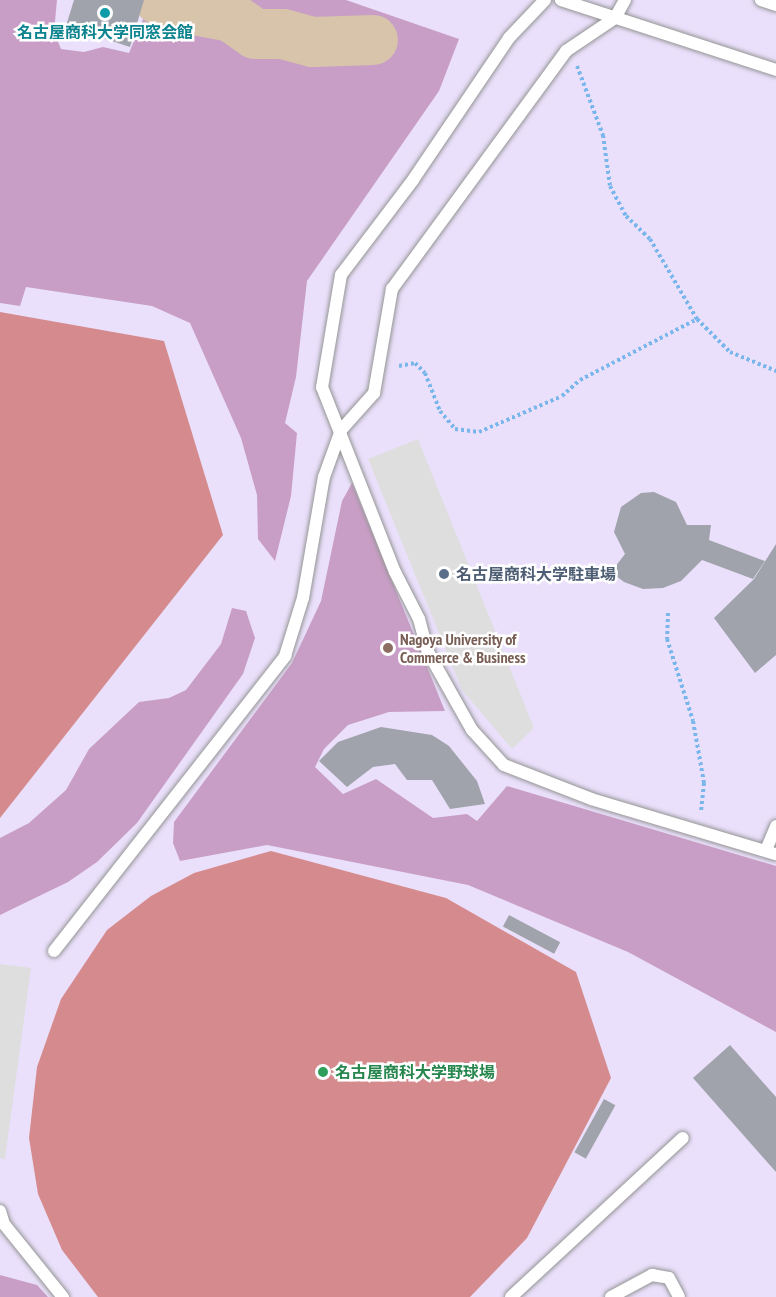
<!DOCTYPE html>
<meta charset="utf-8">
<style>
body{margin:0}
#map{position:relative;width:776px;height:1297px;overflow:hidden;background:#e5e5ee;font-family:"PT Sans Narrow","Noto Sans JP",sans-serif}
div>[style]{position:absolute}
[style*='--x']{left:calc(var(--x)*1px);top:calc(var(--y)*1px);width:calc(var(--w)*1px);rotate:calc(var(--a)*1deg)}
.education>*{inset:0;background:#eae0fb;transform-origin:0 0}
.forest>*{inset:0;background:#c99ec6}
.pitch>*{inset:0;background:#d58b8d}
.parking>*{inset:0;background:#dedede}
.river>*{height:50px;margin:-25px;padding:0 25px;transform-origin:25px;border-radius:25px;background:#d7c4aa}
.building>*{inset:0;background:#a1a3ac;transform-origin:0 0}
.path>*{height:4px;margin-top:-2px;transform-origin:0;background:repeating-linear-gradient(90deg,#79b6eb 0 3px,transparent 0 6px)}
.roads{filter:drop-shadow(0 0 2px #959595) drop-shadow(0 0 2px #959595)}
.service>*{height:12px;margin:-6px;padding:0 6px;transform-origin:6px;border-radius:6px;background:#fff}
.dots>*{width:16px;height:16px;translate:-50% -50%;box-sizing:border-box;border:3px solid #fff;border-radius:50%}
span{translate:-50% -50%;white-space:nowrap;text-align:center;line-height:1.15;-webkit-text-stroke:5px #fff;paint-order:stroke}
.culture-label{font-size:16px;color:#0d838f;font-weight:700}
.service-label{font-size:16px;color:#4e5e75;font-weight:700}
.left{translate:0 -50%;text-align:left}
.education-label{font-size:16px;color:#785e54;font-weight:700}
.leisure-label{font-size:16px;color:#27864d;font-weight:700}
</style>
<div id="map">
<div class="education">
<div style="left:0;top:0;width:776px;height:1297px"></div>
</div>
<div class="forest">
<div style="clip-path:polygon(0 0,57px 0,54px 32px,61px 49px,84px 52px,103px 47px,129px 53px,151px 0,346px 0,459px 39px,439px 91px,307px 281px,296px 377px,285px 423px,297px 433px,291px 496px,275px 561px,258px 539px,257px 495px,241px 438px,190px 323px,152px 306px,26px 287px,20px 306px,0 303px)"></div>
<div style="clip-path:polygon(352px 483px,445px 711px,389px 712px,348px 725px,324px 749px,315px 767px,343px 794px,376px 779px,433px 818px,467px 814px,477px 821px,507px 786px,776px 866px,776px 1032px,628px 952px,468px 885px,267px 845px,180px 861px,173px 843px,174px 822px,292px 663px,321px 601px,342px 501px)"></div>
<div style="clip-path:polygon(232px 608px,246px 611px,255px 638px,243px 674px,137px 823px,97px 862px,68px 882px,0 915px,0 838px,29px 823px,66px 790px,89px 749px,139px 702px,169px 698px,186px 690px,221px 644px)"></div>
<div style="clip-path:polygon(0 1275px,37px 1285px,48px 1297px,0 1297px)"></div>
</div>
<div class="pitch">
<div style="clip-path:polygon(0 312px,164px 341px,223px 535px,0 818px)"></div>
<div style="clip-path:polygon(271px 851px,446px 898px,576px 972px,611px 1078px,527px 1238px,470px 1297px,98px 1297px,62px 1250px,38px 1194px,29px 1138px,37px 1067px,61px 999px,107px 930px,151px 896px,194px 873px)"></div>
</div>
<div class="parking">
<div style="clip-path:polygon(418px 439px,534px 728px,512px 749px,462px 690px,368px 459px)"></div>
<div style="clip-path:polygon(0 964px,31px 968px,5px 1159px,0 1158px)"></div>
</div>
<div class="river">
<div style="--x:159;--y:0;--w:15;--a:23"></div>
<div style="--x:173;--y:6;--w:59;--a:10.7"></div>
<div style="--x:231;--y:17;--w:29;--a:35"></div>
<div style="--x:255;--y:34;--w:28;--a:0"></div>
<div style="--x:283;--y:34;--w:31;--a:15"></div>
<div style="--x:313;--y:42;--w:60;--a:-1.9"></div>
</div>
<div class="building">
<div style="clip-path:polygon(74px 0,144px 0,130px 47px,66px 26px)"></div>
<div style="clip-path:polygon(654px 492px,676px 502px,687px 525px,711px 525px,709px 540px,765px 561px,753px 579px,702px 560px,681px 581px,663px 588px,643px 589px,624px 582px,611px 572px,625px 554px,614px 532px,621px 507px,641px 493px)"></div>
<div style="clip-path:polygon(776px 544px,776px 655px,755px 673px,714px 618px,754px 579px)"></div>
<div style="clip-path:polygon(381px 727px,432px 735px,449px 746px,477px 781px,485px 804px,450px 809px,432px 780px,407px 780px,395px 764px,373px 767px,347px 787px,319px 761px,338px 742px)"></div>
<div style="left:509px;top:915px;width:58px;height:13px;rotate:28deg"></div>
<div style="clip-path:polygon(730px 1045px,776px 1097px,776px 1172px,693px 1078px)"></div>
<div style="left:604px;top:1099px;width:13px;height:61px;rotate:29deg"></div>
</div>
<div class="path">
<div style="--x:577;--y:66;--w:74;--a:69.4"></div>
<div style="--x:603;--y:135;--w:51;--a:82.2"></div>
<div style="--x:610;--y:186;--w:34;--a:62"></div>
<div style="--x:626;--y:216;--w:33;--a:44"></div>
<div style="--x:650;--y:239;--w:93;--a:59.6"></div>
<div style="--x:697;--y:319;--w:47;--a:45"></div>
<div style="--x:730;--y:352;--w:50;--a:22.4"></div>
<div style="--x:399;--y:366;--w:16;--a:-11"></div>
<div style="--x:415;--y:363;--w:14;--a:45"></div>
<div style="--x:425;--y:373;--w:41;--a:68.5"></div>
<div style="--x:440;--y:411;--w:23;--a:50"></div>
<div style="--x:455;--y:429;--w:24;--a:7"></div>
<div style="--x:479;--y:432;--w:90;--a:-23.4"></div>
<div style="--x:562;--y:396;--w:24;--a:-42"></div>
<div style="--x:580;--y:380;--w:132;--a:-27.5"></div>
<div style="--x:668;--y:613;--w:26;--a:92"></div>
<div style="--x:667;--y:639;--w:86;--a:72.4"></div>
<div style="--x:693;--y:721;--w:63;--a:79.9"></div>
<div style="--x:704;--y:783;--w:28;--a:96"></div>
</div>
<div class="roads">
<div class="service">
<div style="--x:545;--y:0;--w:52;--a:133.5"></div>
<div style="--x:509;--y:38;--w:171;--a:124.1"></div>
<div style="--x:413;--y:180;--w:119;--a:127.2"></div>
<div style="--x:341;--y:275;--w:114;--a:99.6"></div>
<div style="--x:322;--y:387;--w:199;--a:68.5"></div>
<div style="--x:395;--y:572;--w:53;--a:62.9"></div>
<div style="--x:419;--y:619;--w:34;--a:75"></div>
<div style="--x:428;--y:652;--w:90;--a:60.6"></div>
<div style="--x:472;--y:730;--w:47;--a:47.6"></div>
<div style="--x:504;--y:765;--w:93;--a:21.3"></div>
<div style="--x:591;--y:799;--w:193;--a:16.6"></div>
<div style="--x:561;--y:0;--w:226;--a:18"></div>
<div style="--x:761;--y:0;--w:16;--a:18"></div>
<div style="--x:766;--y:850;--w:26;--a:-67"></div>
<div style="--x:54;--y:951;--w:375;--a:-51.9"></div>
<div style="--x:285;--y:656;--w:61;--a:-72.8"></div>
<div style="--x:303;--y:598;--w:123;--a:-80.2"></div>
<div style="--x:324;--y:477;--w:50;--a:-70.1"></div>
<div style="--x:341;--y:430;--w:50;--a:-48.3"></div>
<div style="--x:374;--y:393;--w:106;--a:-80.2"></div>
<div style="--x:392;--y:289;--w:295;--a:-53.8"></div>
<div style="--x:566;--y:51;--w:59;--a:-34"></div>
<div style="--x:615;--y:18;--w:21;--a:-61"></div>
<div style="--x:0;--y:1211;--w:14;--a:73"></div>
<div style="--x:4;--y:1224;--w:94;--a:51.1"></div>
<div style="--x:511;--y:1297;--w:234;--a:-42.8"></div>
<div style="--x:611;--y:1297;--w:47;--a:-28.2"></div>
<div style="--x:652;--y:1275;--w:17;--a:10"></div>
<div style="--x:669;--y:1278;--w:21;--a:62"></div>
</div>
</div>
<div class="dots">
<div style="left:105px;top:13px;background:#0f9aa8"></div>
<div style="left:444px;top:574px;background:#5c6f8a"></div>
<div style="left:388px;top:648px;background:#8d6e63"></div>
<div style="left:323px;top:1072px;background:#2e9e5b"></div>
</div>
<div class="culture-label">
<span style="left:105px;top:32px">名古屋商科大学同窓会館</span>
</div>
<div class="service-label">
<span class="left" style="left:456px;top:574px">名古屋商科大学駐車場</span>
</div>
<div class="education-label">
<span class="left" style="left:400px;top:648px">Nagoya University of<br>Commerce &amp; Business</span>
</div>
<div class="leisure-label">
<span class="left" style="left:335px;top:1072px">名古屋商科大学野球場</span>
</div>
</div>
